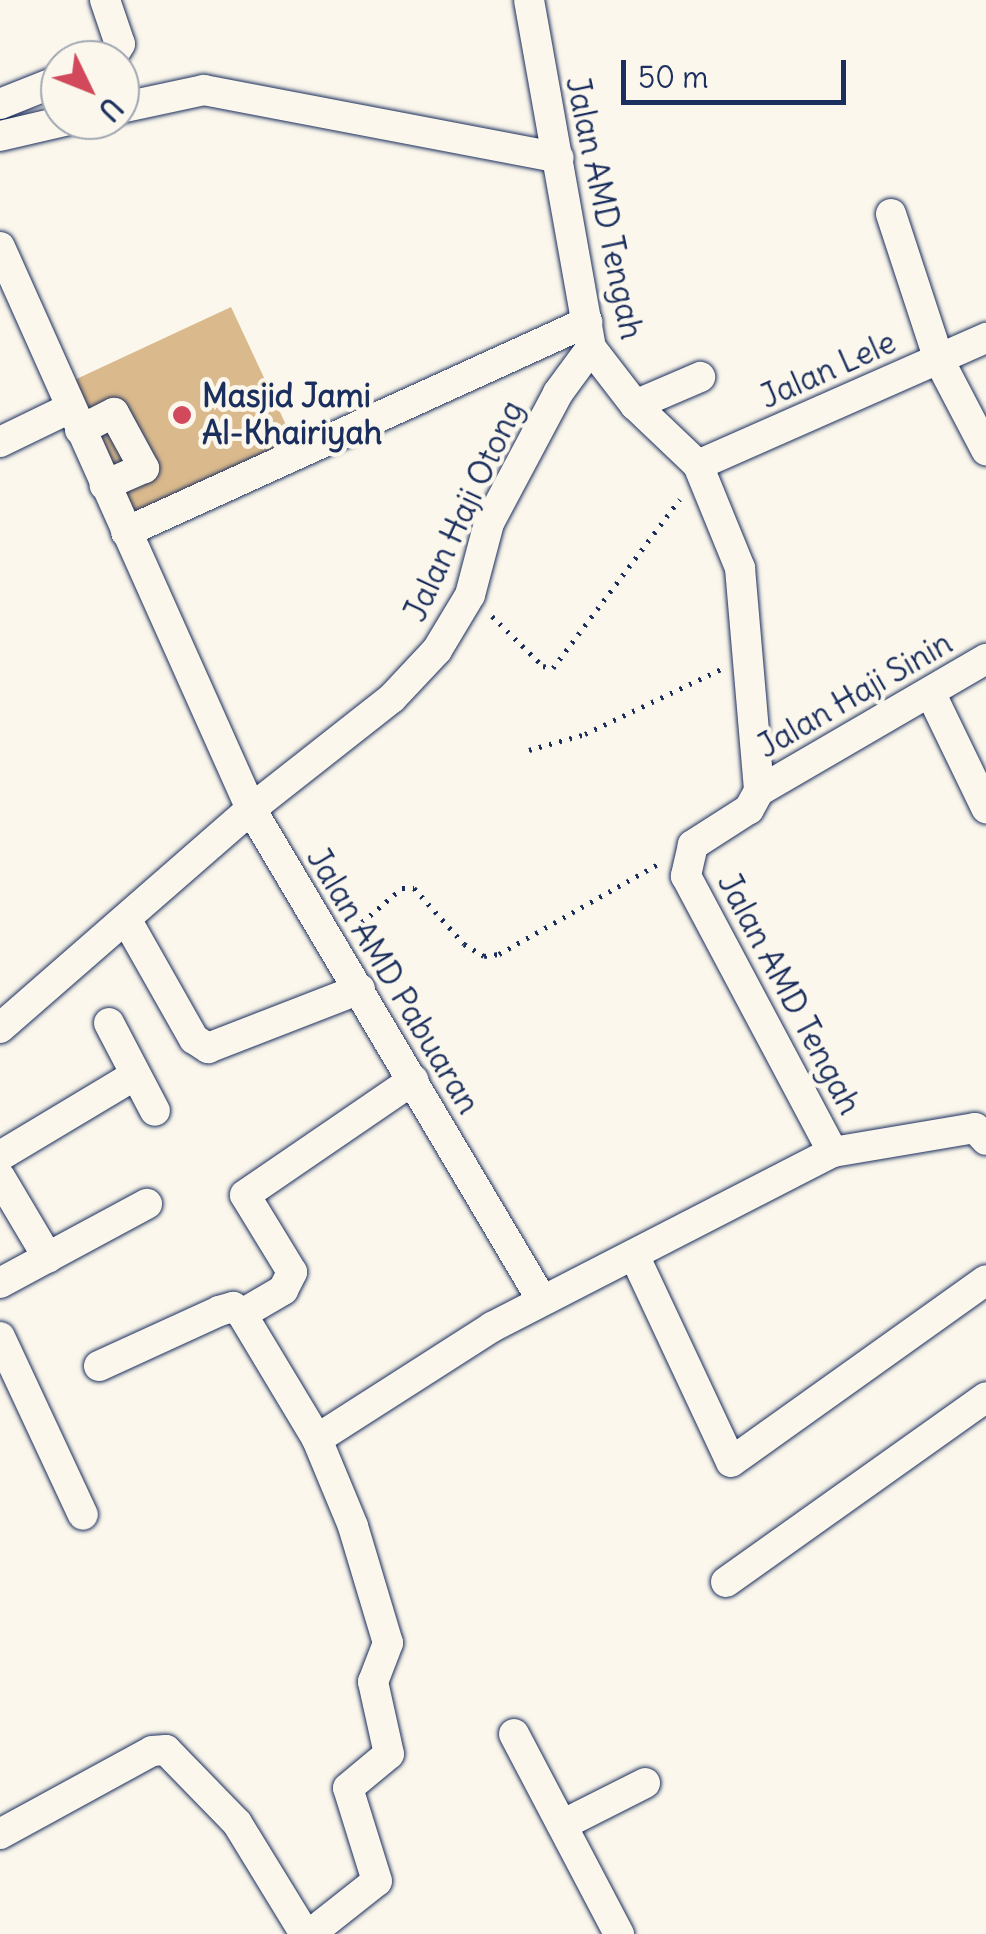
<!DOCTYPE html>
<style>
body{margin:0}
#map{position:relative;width:986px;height:1934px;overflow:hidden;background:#fbf7ec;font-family:Delius,sans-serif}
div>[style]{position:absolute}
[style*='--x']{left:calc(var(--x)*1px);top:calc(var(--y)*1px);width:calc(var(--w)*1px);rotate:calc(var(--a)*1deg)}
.building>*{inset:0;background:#daba8d;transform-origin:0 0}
.path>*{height:5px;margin-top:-2.5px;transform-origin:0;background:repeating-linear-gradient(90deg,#1b2f5e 0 2.5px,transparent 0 10.5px)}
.roads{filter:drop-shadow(0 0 2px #1b2f5e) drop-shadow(0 0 2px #1b2f5e)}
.minor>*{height:30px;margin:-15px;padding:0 15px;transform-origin:15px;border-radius:15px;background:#fbf7ec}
.dots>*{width:28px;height:28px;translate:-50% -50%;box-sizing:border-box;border:5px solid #fbf7ec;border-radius:50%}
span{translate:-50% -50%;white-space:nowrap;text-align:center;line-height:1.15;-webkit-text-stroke:9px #fbf7ec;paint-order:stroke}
.street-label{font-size:32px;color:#1b2f5e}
.poi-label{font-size:32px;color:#1b2f5e;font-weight:700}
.left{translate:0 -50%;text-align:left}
.north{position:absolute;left:40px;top:40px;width:100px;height:100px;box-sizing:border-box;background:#fbf7ec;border:2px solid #a1a7b3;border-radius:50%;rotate:133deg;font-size:28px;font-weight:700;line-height:40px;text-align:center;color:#1b2f5e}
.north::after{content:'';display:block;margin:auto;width:35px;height:45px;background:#d1495b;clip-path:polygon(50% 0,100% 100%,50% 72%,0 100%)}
.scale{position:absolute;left:621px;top:60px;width:225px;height:45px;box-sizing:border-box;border:5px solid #1b2f5e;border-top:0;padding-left:12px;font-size:30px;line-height:35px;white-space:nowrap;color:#1b2f5e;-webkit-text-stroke:8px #fbf7ec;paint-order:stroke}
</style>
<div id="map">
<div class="building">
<div style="left:231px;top:307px;width:157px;height:180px;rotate:65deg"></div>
</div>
<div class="path">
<div style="--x:492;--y:616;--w:71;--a:44.4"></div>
<div style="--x:543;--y:666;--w:10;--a:11"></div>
<div style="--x:553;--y:668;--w:211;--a:-53.1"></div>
<div style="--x:529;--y:750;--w:58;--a:-15.9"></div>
<div style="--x:585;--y:734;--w:151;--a:-25.5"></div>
<div style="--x:354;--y:929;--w:63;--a:-40.5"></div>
<div style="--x:402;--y:888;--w:12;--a:0"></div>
<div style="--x:414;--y:888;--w:75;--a:48.2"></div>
<div style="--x:464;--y:944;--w:23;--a:31"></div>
<div style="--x:484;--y:956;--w:15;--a:-8"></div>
<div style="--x:499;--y:954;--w:185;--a:-29.5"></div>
</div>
<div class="roads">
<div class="minor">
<div style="--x:105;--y:0;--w:46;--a:71.2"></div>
<div style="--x:120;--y:44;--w:19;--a:122"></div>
<div style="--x:529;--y:0;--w:353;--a:79.9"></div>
<div style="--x:591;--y:348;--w:72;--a:52.3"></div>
<div style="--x:635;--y:405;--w:87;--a:43.6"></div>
<div style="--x:698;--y:465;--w:111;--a:67.8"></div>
<div style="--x:740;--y:568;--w:224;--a:85.1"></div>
<div style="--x:759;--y:791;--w:21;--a:119"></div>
<div style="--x:749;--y:809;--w:67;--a:147.3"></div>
<div style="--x:693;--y:845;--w:32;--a:103"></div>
<div style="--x:686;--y:876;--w:313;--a:62"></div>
<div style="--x:0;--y:104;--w:65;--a:-21.8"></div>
<div style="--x:120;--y:108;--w:86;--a:-12.1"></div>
<div style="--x:204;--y:90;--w:361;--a:10.8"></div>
<div style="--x:0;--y:136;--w:71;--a:-13.1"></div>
<div style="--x:891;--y:214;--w:154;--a:71.8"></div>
<div style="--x:939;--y:360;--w:102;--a:62.4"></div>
<div style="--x:0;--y:247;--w:616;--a:65.93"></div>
<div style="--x:251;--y:809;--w:571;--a:59.35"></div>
<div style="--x:635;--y:405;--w:71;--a:-23.3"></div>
<div style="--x:80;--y:430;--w:38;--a:-27"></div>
<div style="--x:114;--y:413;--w:63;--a:61.4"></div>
<div style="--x:144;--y:468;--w:43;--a:156.4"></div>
<div style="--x:0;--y:442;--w:78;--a:-25.9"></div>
<div style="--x:698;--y:465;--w:315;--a:-23.8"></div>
<div style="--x:126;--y:532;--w:507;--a:-24.49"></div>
<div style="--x:931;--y:694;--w:127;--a:64.2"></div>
<div style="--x:759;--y:791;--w:263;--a:-30.2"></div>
<div style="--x:126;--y:919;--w:138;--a:60.5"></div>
<div style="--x:194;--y:1039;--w:17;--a:33"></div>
<div style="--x:208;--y:1048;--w:163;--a:-21.2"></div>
<div style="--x:109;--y:1023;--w:99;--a:62.4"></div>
<div style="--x:0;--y:1028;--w:333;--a:-41.1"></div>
<div style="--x:251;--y:809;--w:179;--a:-38.2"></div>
<div style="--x:392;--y:698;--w:66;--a:-46.8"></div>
<div style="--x:437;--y:650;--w:64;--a:-59"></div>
<div style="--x:470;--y:595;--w:74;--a:-75.2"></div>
<div style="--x:489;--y:523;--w:147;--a:-62"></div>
<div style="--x:558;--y:393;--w:56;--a:-53.7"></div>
<div style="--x:0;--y:1156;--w:154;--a:-30.9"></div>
<div style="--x:0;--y:1177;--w:94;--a:59.3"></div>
<div style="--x:635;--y:1257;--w:226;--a:64.9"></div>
<div style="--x:731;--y:1462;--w:313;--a:-35.5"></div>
<div style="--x:0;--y:1283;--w:167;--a:-28.3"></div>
<div style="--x:0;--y:1337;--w:196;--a:65"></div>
<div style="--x:99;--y:1366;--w:132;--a:-24.6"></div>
<div style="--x:219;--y:1311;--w:15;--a:-16"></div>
<div style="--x:233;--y:1307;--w:11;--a:38"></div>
<div style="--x:317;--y:1439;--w:208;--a:-32.6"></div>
<div style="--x:492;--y:1327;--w:383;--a:-27.2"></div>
<div style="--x:833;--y:1152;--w:144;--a:-9.6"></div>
<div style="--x:975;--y:1128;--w:16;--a:47"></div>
<div style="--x:726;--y:1582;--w:319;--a:-35.4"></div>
<div style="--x:514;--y:1734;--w:226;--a:62.3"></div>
<div style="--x:562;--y:1825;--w:93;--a:-26.8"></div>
<div style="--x:0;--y:1834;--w:173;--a:-28.6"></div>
<div style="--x:152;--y:1751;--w:14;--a:-4"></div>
<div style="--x:166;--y:1750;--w:102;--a:45.8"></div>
<div style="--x:237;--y:1823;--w:130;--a:58.5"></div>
<div style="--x:310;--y:1934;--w:85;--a:-38.3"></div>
<div style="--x:377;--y:1881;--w:97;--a:-107.3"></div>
<div style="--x:348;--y:1788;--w:53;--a:-39.7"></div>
<div style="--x:389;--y:1754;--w:74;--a:-102.5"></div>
<div style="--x:373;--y:1682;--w:42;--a:-69"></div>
<div style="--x:388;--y:1643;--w:122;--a:-106.7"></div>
<div style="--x:353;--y:1526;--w:94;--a:-112.5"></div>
<div style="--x:317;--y:1439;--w:146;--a:-121"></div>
<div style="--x:242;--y:1314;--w:48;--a:-30.3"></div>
<div style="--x:283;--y:1290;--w:20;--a:-63"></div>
<div style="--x:292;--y:1272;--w:90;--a:-121.4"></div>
<div style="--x:245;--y:1195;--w:204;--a:-34.4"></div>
</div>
</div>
<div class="dots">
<div style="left:182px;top:415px;background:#d1495b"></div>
</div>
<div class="street-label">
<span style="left:604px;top:208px;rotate:78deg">Jalan AMD Tengah</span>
<span style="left:828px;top:370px;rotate:-24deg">Jalan Lele</span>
<span style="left:464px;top:511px;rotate:-65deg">Jalan Haji Otong</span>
<span style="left:855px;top:695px;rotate:-30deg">Jalan Haji Sinin</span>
<span style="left:393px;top:981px;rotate:59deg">Jalan AMD Pabuaran</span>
<span style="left:789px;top:994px;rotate:62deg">Jalan AMD Tengah</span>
</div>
<div class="poi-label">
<span class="left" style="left:202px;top:415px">Masjid Jami<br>Al-Khairiyah</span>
</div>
<div class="north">U</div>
<div class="scale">50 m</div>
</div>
